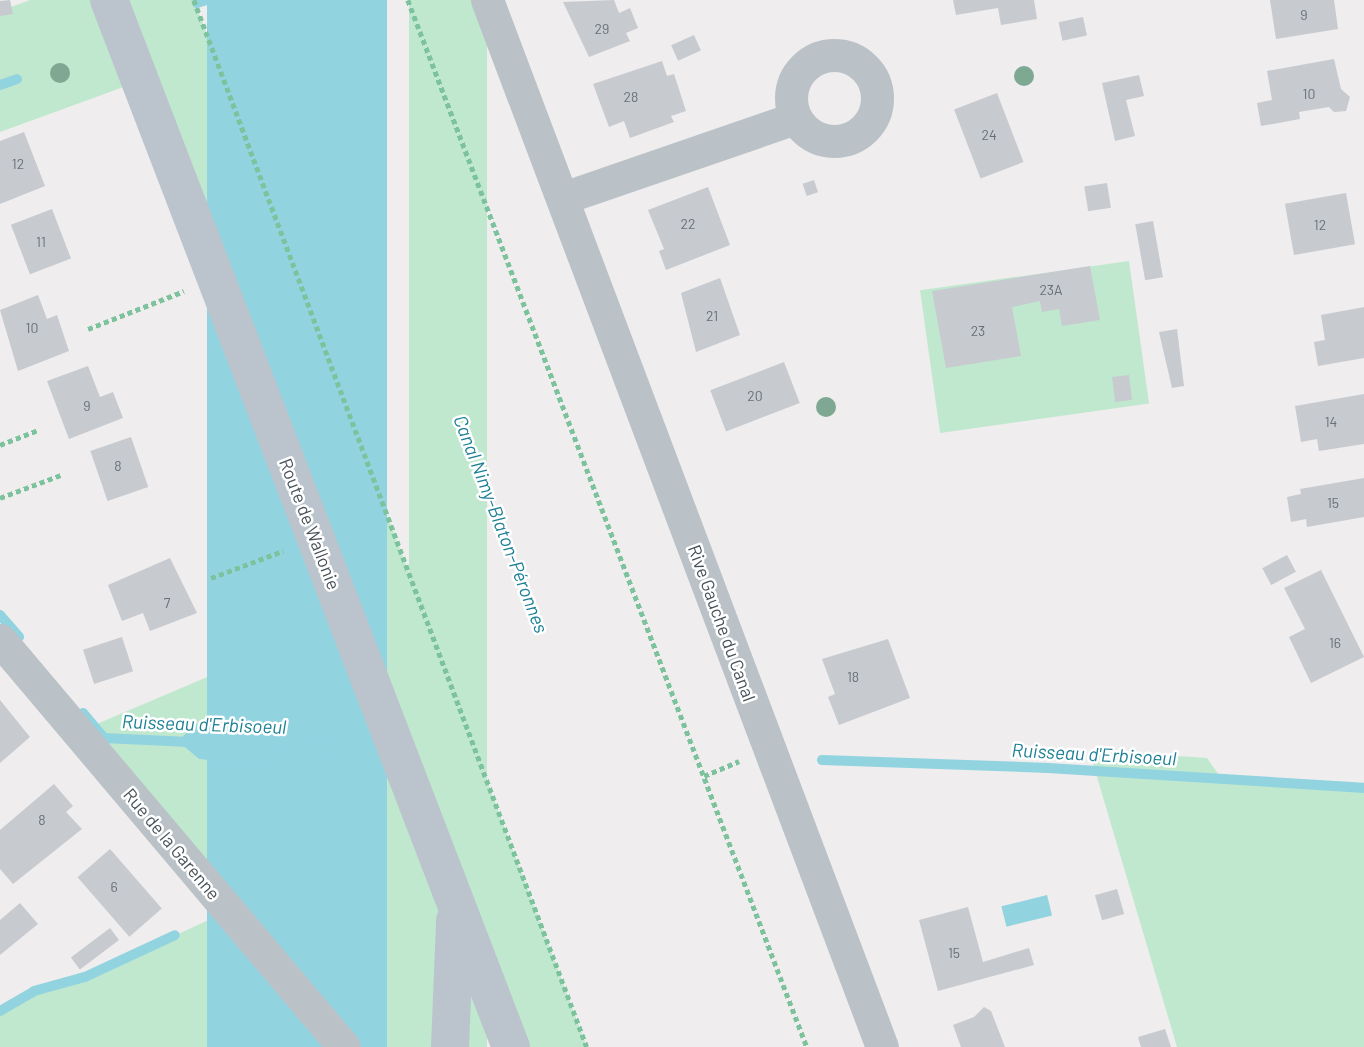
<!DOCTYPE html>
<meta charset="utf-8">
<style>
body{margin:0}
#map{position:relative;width:1364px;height:1047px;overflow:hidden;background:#efeded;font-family:Barlow,sans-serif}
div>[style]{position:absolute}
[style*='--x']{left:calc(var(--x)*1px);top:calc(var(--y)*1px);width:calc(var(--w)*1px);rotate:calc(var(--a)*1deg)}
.green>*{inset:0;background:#c0e8ce;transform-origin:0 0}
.water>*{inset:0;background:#92d3e0;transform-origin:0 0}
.stream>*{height:10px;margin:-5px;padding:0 5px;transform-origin:5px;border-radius:5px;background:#92d3e0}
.building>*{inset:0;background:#c7cacf;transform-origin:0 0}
.path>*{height:4.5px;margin-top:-2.25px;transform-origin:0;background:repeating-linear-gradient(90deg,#7cc29d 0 5px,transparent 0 8.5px)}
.street>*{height:33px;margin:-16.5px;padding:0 16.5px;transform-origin:16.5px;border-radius:16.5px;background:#bac2c8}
.street>.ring{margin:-16.5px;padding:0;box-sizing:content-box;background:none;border:33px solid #bac2c8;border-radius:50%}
.secondary>*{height:38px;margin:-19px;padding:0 19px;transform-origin:19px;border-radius:19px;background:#bbc4cd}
.trees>*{width:20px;height:20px;margin:-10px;border-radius:50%;background:#7ea891}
span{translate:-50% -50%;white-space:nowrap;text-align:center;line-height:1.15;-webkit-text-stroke:5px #fff;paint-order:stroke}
.number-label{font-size:14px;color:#676f76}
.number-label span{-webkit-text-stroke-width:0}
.street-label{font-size:18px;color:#475158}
.water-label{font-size:19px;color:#1d8095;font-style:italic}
</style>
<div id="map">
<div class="green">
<div style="clip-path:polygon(30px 0,194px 0,587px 1047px,511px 1047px,456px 904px,448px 1047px,0 1047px,0 1010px,34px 991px,85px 977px,228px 911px,78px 732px,346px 618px,140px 81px,0 132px,0 11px)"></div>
<div style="left:409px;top:0;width:78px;height:1120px"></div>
<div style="left:1129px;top:261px;width:144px;height:211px;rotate:82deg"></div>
<div style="clip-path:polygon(1089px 750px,1207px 758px,1221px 778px,1364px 788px,1364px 1047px,1177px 1047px)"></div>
</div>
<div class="water">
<div style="left:207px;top:0;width:180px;height:1120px"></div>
<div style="clip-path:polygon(196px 724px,273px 730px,291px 746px,274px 766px,199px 759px,178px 741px)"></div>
<div style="left:1047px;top:895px;width:21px;height:47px;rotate:76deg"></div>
</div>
<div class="stream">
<div style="--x:197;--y:3;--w:9;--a:-18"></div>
<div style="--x:0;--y:85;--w:18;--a:-19"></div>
<div style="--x:0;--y:615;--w:29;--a:49"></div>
<div style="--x:83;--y:713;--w:33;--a:50"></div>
<div style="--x:104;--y:738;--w:85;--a:2.7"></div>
<div style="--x:278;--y:746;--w:59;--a:1.9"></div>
<div style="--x:822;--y:760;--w:226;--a:2"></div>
<div style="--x:1048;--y:768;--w:317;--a:3.6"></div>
<div style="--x:0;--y:1011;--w:39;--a:-30"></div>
<div style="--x:34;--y:991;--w:53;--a:-15.4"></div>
<div style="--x:85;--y:977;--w:99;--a:-25"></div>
</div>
<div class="building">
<div style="clip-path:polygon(10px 0,13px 14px,0 16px,0 1px)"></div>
<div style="clip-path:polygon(614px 0,619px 13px,630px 8px,638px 28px,626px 33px,630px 41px,589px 57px,563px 2px)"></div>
<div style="clip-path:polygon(953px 0,1034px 0,1037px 19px,1001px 25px,998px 8px,956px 15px)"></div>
<div style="clip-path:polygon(1270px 0,1334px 0,1338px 29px,1276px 39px)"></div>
<div style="left:1083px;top:17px;width:19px;height:25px;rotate:78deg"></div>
<div style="left:694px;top:35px;width:17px;height:25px;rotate:66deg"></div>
<div style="clip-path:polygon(1334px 59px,1341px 89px,1350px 97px,1346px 111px,1334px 112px,1329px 107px,1299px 112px,1300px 119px,1261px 126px,1257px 103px,1272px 100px,1267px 71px)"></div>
<div style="clip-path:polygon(662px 61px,667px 76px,674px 74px,686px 111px,671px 116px,674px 122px,630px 138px,624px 121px,609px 127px,593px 84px)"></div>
<div style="clip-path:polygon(1139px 75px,1144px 96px,1126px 100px,1135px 136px,1115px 141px,1102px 83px)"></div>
<div style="left:997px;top:93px;width:74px;height:46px;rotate:69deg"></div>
<div style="clip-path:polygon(24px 132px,45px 186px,0 204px,0 141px)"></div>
<div style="left:814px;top:180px;width:13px;height:12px;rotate:72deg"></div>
<div style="left:1107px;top:183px;width:25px;height:23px;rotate:81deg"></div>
<div style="clip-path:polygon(708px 187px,730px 245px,666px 270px,659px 251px,664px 249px,648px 210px)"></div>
<div style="left:1346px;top:193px;width:52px;height:62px;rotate:80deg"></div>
<div style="left:52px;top:209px;width:53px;height:44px;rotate:69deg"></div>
<div style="left:1153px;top:221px;width:57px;height:18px;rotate:80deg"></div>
<div style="clip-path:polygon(1090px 266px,1100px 320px,1062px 326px,1059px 309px,1042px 312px,1040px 301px,1012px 307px,1021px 356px,946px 368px,932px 291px)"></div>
<div style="clip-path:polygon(720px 278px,740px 335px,696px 352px,681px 293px)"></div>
<div style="clip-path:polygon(38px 295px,47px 319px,57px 315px,69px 351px,18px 371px,0 310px)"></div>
<div style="clip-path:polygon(1364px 307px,1364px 358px,1318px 366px,1314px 342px,1325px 340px,1321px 315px)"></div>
<div style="clip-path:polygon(1177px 329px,1184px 386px,1172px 388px,1159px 332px)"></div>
<div style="left:784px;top:362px;width:44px;height:79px;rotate:69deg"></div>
<div style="clip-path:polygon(88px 366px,100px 397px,113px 392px,123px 418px,69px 439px,47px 381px)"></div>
<div style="left:1129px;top:375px;width:25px;height:17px;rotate:83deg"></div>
<div style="clip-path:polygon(1364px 394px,1364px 444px,1319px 451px,1317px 439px,1301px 442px,1295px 406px)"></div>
<div style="left:131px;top:437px;width:53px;height:43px;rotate:71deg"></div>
<div style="clip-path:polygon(1364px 478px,1364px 517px,1307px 527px,1306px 519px,1291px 522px,1287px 497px,1301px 494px,1300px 489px)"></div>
<div style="left:1287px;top:555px;width:19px;height:28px;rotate:62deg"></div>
<div style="clip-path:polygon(170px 558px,197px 613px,150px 631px,143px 613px,122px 621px,108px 585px)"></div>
<div style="clip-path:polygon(1321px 570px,1364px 657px,1311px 683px,1289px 637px,1305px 629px,1284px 588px)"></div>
<div style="left:122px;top:637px;width:36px;height:41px;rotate:72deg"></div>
<div style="clip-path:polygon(888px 639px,910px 698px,839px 725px,828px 697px,835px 694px,822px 659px)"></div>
<div style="clip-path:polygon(0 700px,30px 737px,0 763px)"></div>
<div style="clip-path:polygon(54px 784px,73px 806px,66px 812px,82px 829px,13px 884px,0 869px,0 830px)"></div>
<div style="left:110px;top:849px;width:79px;height:43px;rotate:49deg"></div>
<div style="left:1117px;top:889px;width:26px;height:23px;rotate:74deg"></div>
<div style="clip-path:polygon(20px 903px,38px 924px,0 955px,0 920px)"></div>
<div style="clip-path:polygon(968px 907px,983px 962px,1029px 948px,1034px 965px,938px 991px,919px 920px)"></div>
<div style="left:110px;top:928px;width:15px;height:49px;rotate:53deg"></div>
<div style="clip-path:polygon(984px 1007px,991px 1011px,1005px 1047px,961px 1047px,953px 1025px,974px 1017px)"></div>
<div style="clip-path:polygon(1165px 1029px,1171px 1047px,1141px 1047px,1138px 1037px)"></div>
</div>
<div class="path">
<div style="--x:194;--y:0;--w:1118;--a:69.43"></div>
<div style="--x:408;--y:0;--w:1120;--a:69.14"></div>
<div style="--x:88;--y:329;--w:103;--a:-21.6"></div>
<div style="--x:0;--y:445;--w:41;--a:-21.5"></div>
<div style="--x:0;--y:498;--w:65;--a:-20.7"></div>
<div style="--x:211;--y:578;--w:77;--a:-20.6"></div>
<div style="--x:704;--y:776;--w:38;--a:-23"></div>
</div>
<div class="street">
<div style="--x:487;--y:0;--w:1119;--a:69.33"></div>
<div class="ring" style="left:791px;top:55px;width:53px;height:53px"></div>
<div style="--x:563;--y:198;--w:245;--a:-19"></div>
<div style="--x:0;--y:640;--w:533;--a:49.8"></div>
</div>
<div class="secondary">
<div style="--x:109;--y:0;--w:1122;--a:69"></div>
<div style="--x:450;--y:1047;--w:127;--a:-87.7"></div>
</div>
<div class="trees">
<div style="left:60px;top:73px"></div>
<div style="left:1024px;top:76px"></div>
<div style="left:826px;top:407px"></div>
</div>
<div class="number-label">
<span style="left:1304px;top:15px">9</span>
<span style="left:602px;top:29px">29</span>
<span style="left:1309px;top:94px">10</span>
<span style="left:631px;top:97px">28</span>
<span style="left:989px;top:135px">24</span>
<span style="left:18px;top:164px">12</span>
<span style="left:688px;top:224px">22</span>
<span style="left:1320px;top:225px">12</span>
<span style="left:41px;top:242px">11</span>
<span style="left:1051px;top:290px">23A</span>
<span style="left:712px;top:316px">21</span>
<span style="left:32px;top:328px">10</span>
<span style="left:978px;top:331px">23</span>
<span style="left:755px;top:396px">20</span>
<span style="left:87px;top:406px">9</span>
<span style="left:1331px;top:422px">14</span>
<span style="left:118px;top:466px">8</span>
<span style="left:1333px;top:503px">15</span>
<span style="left:167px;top:603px">7</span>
<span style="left:1335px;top:643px">16</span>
<span style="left:853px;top:677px">18</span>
<span style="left:42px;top:820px">8</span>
<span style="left:114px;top:887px">6</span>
<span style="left:954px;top:953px">15</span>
</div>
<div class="street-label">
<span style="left:310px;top:524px;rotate:69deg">Route de Wallonie</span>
<span style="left:722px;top:623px;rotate:70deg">Rive Gauche du Canal</span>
<span style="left:172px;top:844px;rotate:50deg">Rue de la Garenne</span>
</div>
<div class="water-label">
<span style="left:501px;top:524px;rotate:69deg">Canal Nimy-Blaton-Péronnes</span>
<span style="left:204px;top:724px;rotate:2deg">Ruisseau d'Erbisoeul</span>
<span style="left:1094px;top:754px;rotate:3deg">Ruisseau d'Erbisoeul</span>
</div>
</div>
